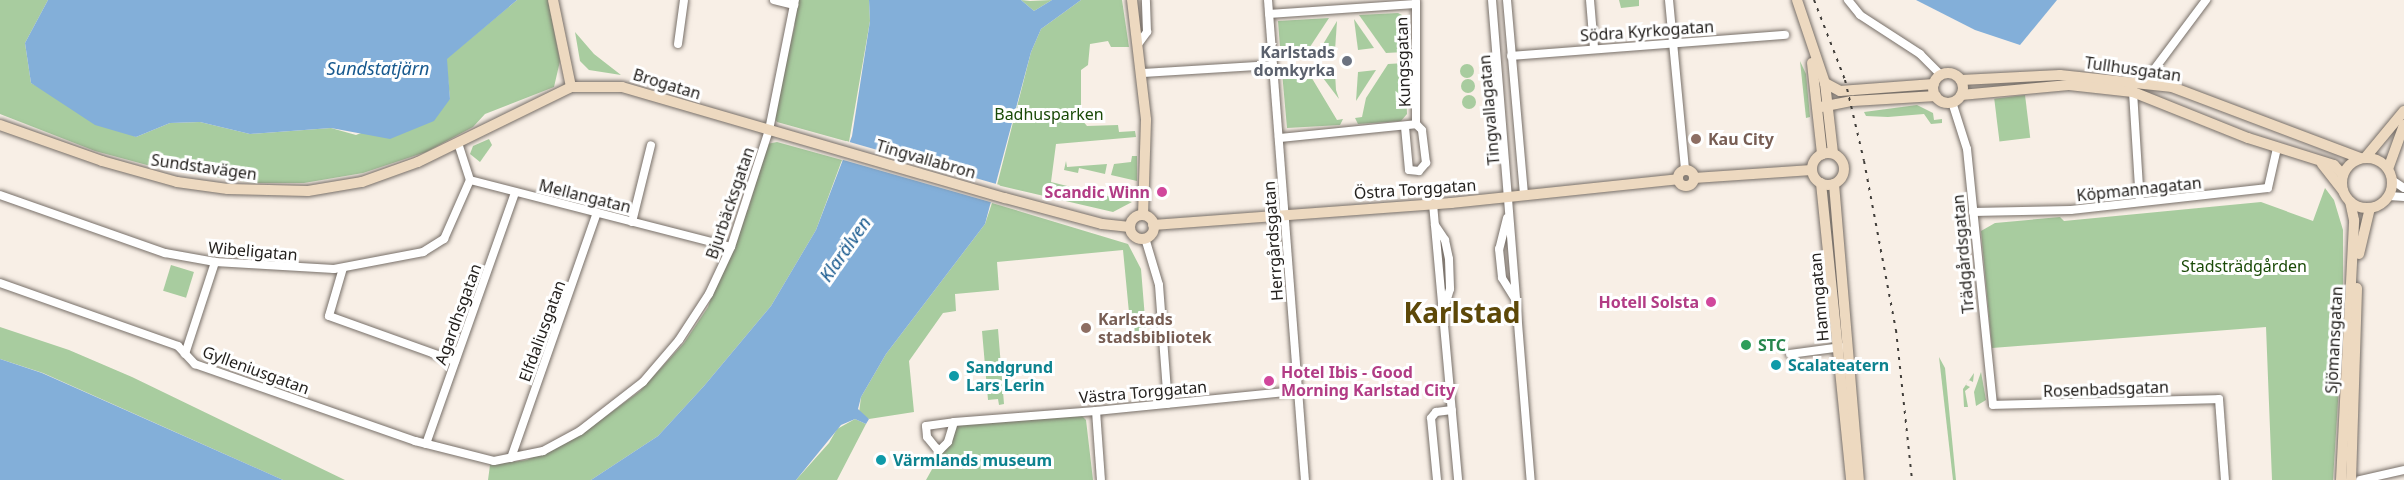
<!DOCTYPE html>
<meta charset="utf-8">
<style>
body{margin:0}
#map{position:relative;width:2404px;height:480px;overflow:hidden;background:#f8efe6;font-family:"Noto Sans",sans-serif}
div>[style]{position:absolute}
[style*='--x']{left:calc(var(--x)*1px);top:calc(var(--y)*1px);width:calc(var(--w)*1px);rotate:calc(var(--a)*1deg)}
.green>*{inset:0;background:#a8cc9f;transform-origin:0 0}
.round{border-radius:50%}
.water>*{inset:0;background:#83afd9}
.pier>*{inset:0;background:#f8efe6;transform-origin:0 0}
.roads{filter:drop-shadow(0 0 2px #776f68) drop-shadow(0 0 2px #776f68)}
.street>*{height:8px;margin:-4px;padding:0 4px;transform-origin:4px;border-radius:4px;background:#fff}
.secondary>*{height:10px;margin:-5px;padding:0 5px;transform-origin:5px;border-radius:5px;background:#edd9c0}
.secondary>.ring{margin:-5px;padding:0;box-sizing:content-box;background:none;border:10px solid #edd9c0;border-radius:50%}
.rail>*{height:2px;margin-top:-1px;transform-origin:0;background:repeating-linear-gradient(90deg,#423f3b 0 3px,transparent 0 9px)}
.dots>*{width:16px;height:16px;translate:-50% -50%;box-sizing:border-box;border:3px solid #fff;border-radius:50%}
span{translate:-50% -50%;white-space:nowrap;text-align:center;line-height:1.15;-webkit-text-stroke:6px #fff;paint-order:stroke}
.street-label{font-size:16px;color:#24211e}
.worship-label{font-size:16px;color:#5b616d;font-weight:700}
.right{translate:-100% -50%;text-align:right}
.park-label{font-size:16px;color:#1a4a07}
.education-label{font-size:16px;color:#785e54;font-weight:700}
.left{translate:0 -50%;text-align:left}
.hotel-label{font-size:16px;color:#b23c85;font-weight:700}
.leisure-label{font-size:16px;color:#27864d;font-weight:700}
.culture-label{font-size:16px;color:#0d838f;font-weight:700}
.water-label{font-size:18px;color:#17598e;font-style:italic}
.town-label{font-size:28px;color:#5d4808;font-weight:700}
</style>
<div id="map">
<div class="green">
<div style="clip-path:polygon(0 0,48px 0,25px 43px,31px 83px,136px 137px,170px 123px,200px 122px,250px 134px,331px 128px,356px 135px,450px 99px,446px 59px,517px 0,548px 0,560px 61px,554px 87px,485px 114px,473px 127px,426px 152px,363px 173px,304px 183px,254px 183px,158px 168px,95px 151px,0 114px)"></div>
<div style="clip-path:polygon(794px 0,869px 0,870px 21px,849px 142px,777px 122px,773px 115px,795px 25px,791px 20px)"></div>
<div style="clip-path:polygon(1021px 0,1030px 1px,1052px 0,1034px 11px)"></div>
<div style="clip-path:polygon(1081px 0,1122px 0,1129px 47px,1111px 47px,1108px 41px,1090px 44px,1088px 65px,1081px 70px,1081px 119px,1087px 126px,1118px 125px,1119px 132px,1135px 131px,1136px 137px,1056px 144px,1051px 182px,1132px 202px,1113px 212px,997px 185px,1031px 52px,1041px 29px)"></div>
<div style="clip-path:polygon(1619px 0,1639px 0,1639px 6px,1621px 8px)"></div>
<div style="clip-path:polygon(1398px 13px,1402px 15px,1404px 52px,1386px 53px,1359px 15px)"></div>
<div style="clip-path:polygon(1329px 18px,1302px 59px,1281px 60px,1278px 21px)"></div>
<div style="clip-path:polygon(1354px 19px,1374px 48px,1358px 50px)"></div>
<div style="clip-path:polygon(1337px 21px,1335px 50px,1319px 51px)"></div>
<div style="clip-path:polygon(575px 32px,594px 54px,621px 75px,589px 70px,580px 61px)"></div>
<div style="clip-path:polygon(1800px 61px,1806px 74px,1810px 117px,1806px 118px)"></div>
<div style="clip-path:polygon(1405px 63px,1407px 114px,1401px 121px,1358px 124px,1355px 118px,1362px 117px,1366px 98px,1388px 64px)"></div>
<div class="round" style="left:1460px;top:64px;width:14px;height:14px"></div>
<div style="clip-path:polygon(1307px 70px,1337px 120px,1343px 119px,1340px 125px,1287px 128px,1282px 72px)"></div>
<div style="clip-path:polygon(1376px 70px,1356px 101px,1358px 72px)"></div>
<div style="clip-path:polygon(1335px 73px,1336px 90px,1339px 99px,1320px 74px)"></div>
<div class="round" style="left:1461px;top:79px;width:14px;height:14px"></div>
<div style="left:2025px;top:95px;width:43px;height:31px;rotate:83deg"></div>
<div class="round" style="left:1462px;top:95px;width:14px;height:14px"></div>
<div style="clip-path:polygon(1917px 105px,1933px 113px,1934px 120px,1942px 119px,1942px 123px,1931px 124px,1924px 114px,1888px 117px,1866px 116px,1864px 112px)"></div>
<div style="clip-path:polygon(489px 139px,492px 145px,480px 162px,470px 154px,473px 146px)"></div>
<div style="clip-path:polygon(777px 142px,842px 160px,816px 230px,771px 306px,704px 386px,658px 436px,591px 480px,488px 480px,490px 465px,527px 460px,590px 428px,640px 391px,684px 343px,708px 307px,742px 212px,748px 210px,767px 144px)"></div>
<div style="clip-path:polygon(1132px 156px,1137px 156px,1137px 181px,1111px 175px,1114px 164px,1131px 162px)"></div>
<div style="clip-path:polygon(1066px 161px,1067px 167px,1107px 164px,1105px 174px,1079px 168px,1078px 173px,1064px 170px)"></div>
<div style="clip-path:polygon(2325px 188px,2334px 200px,2343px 230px,2343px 322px,2333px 480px,2272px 480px,2266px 327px,1992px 348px,1981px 231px,1995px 223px,2060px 217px,2064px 221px,2261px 202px,2313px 221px)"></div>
<div style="clip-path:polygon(992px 203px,1128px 244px,1141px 269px,1147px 343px,1132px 344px,1123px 250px,997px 262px,999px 290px,955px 294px,956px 311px,943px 313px,909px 361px,914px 412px,869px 419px,859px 413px,861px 397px,886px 354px,985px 224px)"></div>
<div style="left:171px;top:265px;width:24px;height:27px;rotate:17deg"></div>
<div style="clip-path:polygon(0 327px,69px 350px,132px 377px,345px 480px,283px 480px,43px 373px,0 359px)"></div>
<div style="clip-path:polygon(998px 329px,1004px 404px,999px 405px,998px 399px,988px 400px,982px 331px)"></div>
<div style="clip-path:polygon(1939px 357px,1945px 368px,1956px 480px,1953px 480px)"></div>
<div style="clip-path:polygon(1981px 372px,1986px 400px,1976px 406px,1974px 392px)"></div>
<div style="clip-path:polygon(1974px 373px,1973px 382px,1969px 380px,1966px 385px,1970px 387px,1965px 391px,1968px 407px,1964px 407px,1963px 389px)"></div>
<div style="clip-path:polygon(1082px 416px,1086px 420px,1093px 480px,926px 480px,950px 437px,951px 425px)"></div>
<div style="clip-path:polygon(855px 419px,866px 424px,837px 480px,796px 480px,829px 443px,837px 429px)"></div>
</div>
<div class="water">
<div style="clip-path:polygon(48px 0,517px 0,447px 59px,450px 99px,434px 121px,390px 139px,331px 128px,250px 134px,200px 122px,170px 123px,136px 137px,95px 125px,31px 83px,25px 43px)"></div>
<div style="clip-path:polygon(869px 0,1021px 0,1034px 11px,1052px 0,1081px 0,1041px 29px,1031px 52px,985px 224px,886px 354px,861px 397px,858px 409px,869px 419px,866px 424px,855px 419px,841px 425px,796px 480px,591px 480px,658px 436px,704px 386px,771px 306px,816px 230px,852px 136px,870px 21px)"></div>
<div style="clip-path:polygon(1916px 0,2057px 0,2020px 45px,1975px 30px)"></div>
<div style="clip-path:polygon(0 359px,42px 373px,283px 480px,0 480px)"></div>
</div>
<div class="pier">
<div style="left:846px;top:141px;width:160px;height:19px;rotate:16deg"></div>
</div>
<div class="roads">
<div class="street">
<div style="--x:774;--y:0;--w:21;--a:14"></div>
<div style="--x:1268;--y:0;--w:481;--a:85.6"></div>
<div style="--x:1492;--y:0;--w:482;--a:85.4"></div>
<div style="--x:1507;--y:0;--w:195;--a:85"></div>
<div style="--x:1590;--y:0;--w:48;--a:85.2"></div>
<div style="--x:1669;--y:0;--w:171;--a:84.6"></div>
<div style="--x:1848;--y:0;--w:19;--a:51"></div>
<div style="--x:1860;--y:15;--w:72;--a:33"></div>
<div style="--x:1920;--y:54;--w:30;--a:45"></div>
<div style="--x:1269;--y:14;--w:146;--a:-3.9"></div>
<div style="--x:1139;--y:43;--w:14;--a:-54"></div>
<div style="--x:1147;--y:32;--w:32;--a:-92"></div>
<div style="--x:678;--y:44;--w:44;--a:-82.2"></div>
<div style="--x:1511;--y:56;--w:275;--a:-4.4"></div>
<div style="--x:1143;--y:73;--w:130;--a:-3.5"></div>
<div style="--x:2144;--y:83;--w:104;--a:-53.2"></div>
<div style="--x:2133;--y:92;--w:110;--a:86.4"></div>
<div style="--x:1952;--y:102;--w:49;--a:72.3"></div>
<div style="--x:1967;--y:149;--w:257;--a:84.2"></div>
<div style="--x:1993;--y:405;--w:226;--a:-1.5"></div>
<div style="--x:2219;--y:399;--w:81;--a:85.8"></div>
<div style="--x:1416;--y:124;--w:123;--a:-90"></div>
<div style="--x:1405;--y:127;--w:43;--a:84.7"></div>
<div style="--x:1409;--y:170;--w:10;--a:6"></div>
<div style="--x:1419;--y:171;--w:11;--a:-49"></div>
<div style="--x:1426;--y:163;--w:33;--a:-97"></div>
<div style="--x:1422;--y:130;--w:8;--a:-135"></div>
<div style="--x:1279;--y:138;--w:138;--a:-5.8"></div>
<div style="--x:458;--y:143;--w:39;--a:72"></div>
<div style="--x:470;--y:180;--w:269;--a:14.4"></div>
<div style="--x:2392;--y:180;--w:14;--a:34"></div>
<div style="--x:0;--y:195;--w:175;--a:19.4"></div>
<div style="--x:165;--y:253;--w:51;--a:10.2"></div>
<div style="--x:215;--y:262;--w:119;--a:3.4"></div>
<div style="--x:334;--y:269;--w:91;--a:-10.8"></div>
<div style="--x:423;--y:252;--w:25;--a:-32"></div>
<div style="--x:444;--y:239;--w:64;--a:-66.2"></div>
<div style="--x:2389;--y:196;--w:15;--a:4"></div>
<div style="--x:1433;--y:204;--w:277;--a:84.8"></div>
<div style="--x:1973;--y:212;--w:98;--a:-1.2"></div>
<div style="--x:2071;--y:210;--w:198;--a:-6.4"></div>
<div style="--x:2268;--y:188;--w:41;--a:-77.3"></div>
<div style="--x:1507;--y:218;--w:32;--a:104"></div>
<div style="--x:1499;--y:249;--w:29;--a:84"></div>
<div style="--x:1502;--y:278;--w:25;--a:58"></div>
<div style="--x:632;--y:222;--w:79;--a:-76.1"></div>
<div style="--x:1435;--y:225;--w:18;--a:56"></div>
<div style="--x:1445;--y:240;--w:19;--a:78"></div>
<div style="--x:1449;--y:259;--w:30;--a:88"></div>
<div style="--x:1450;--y:289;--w:17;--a:107"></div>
<div style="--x:1145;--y:238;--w:49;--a:73.4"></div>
<div style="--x:1159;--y:285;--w:119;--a:85.7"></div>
<div style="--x:343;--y:268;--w:50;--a:106.3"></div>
<div style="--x:329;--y:316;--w:134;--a:19.7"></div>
<div style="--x:0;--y:283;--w:189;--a:19.5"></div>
<div style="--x:178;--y:346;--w:25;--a:47"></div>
<div style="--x:195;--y:364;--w:233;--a:19.3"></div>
<div style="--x:415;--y:441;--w:81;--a:14.2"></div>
<div style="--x:494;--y:461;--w:50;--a:-11.5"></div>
<div style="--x:543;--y:451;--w:42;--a:-28.4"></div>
<div style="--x:580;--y:431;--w:80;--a:-37.9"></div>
<div style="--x:643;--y:382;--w:55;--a:-49.4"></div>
<div style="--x:679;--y:340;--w:55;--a:-56.9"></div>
<div style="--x:709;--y:294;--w:52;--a:-64.9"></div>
<div style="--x:731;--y:247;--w:123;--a:-72"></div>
<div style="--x:769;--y:130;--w:133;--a:-78.7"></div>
<div style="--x:185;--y:354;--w:97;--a:-71.9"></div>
<div style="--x:1790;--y:354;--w:52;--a:-7.7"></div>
<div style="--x:1096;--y:411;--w:69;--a:85.9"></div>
<div style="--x:954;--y:422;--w:21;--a:107"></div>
<div style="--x:948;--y:442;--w:11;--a:135"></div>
<div style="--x:940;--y:450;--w:4;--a:-153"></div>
<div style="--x:936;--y:448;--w:14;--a:-129"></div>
<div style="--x:927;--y:437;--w:11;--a:-95"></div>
<div style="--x:926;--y:426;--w:28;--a:-8"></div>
<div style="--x:954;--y:422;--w:142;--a:-4.4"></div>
<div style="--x:1096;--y:411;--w:203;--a:-5.7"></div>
<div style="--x:426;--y:444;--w:267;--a:-70.5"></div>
<div style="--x:511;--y:458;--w:260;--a:-70.7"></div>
<div style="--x:1437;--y:480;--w:62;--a:-95.5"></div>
<div style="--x:1431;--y:418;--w:8;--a:-50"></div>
<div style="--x:1436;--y:412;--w:16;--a:-7"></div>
<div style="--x:2360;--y:480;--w:45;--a:-12.8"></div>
</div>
<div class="secondary">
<div style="--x:553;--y:0;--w:89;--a:78.3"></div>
<div style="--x:1132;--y:0;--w:121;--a:83.3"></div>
<div style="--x:1146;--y:120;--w:95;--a:91.8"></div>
<div style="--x:1797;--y:0;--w:88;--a:71.4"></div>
<div style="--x:1825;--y:83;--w:70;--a:83.5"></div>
<div style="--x:1812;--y:63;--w:92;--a:83.7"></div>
<div class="ring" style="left:1933px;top:73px;width:20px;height:20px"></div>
<div style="--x:1961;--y:80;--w:99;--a:-2.9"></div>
<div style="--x:2060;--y:75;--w:113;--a:6.1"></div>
<div style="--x:2172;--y:87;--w:201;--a:20.7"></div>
<div style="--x:1825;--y:83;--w:17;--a:28"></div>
<div style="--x:1840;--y:91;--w:94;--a:-4.3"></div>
<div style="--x:1961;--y:95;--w:108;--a:-5.3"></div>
<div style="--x:2069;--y:85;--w:64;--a:6.2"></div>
<div style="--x:2133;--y:92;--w:124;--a:21.8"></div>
<div style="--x:2248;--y:138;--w:90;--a:17.4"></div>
<div style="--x:2334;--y:165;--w:13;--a:48"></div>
<div style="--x:1821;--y:107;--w:33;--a:-11"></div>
<div style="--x:1853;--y:101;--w:83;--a:-3.4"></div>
<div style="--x:0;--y:125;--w:108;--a:19.4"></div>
<div style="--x:102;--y:161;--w:78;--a:15.6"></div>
<div style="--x:177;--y:182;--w:51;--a:7.8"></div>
<div style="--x:228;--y:189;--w:80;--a:1.4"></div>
<div style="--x:308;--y:191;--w:55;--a:-9.5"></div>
<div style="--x:362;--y:182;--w:59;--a:-19.7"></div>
<div style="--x:418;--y:162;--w:170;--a:-26.1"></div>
<div style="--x:571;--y:87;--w:51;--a:0"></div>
<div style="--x:622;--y:87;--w:399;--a:16.2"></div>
<div style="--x:1005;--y:198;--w:100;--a:15"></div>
<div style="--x:1102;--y:224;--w:28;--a:6"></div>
<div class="ring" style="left:1812px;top:153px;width:22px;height:22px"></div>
<div class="ring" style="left:2342px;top:158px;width:40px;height:40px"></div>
<div style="--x:2365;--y:158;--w:61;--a:-50.3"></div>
<div style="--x:2322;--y:164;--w:34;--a:52"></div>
<div style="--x:2388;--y:169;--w:47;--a:-70"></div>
<div class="ring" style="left:1678px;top:170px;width:6px;height:6px"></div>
<div style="--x:1694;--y:178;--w:118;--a:-3.9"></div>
<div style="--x:1821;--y:183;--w:299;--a:84.2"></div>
<div style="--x:1834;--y:184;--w:297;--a:85.2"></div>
<div class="ring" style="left:1130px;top:215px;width:14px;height:14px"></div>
<div style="--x:1153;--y:225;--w:299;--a:-4.2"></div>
<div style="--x:1451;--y:203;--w:228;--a:-6"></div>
<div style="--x:2359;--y:254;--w:47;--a:-76.6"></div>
<div style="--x:2341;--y:480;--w:260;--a:-87.1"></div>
<div style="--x:2354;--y:220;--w:19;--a:-102"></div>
<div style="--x:2351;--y:480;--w:192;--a:-88.2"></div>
</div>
</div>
<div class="rail">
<div style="--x:1814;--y:0;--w:86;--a:68.8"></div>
<div style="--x:1845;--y:80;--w:83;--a:76.8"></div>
<div style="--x:1864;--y:161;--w:172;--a:79.3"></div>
<div style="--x:1896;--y:330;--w:151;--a:83.9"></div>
</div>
<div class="dots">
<div style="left:1347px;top:61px;background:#6b7280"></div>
<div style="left:1696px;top:139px;background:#8d6e63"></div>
<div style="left:1162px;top:192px;background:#d1479c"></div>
<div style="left:1711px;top:302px;background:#d1479c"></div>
<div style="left:1086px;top:328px;background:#8d6e63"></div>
<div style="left:1746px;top:345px;background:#2e9e5b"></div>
<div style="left:1776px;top:365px;background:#0f9aa8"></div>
<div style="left:954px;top:376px;background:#0f9aa8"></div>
<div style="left:1269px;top:381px;background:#d1479c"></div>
<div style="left:881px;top:460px;background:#0f9aa8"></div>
</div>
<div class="street-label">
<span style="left:1647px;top:31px;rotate:-4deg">Södra Kyrkogatan</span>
<span style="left:1403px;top:62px;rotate:-92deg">Kungsgatan</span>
<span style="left:2133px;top:69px;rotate:8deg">Tullhusgatan</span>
<span style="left:667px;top:84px;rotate:17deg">Brogatan</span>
<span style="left:1489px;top:110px;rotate:-95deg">Tingvallagatan</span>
<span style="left:926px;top:159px;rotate:16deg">Tingvallabron</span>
<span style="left:204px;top:167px;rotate:8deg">Sundstavägen</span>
<span style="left:1415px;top:189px;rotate:-4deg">Östra Torggatan</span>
<span style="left:2139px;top:189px;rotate:-6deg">Köpmannagatan</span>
<span style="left:585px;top:196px;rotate:14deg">Mellangatan</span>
<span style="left:730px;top:203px;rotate:-71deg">Bjurbäcksgatan</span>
<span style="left:1273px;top:241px;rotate:-94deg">Herrgårdsgatan</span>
<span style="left:253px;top:251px;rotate:5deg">Wibeligatan</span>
<span style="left:1963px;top:254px;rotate:-95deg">Trädgårdsgatan</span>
<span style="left:1819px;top:297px;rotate:-95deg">Hamngatan</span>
<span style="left:458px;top:314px;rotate:-70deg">Agardhsgatan</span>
<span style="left:542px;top:331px;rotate:-70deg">Elfdaliusgatan</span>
<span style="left:2334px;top:340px;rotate:-87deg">Sjömansgatan</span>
<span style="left:256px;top:370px;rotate:20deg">Gylleniusgatan</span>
<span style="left:2106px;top:389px;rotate:-2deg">Rosenbadsgatan</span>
<span style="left:1143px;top:392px;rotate:-5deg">Västra Torggatan</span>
</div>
<div class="worship-label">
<span class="right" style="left:1335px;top:61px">Karlstads<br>domkyrka</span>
</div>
<div class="park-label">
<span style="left:1049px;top:114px">Badhusparken</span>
<span style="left:2244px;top:266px">Stadsträdgården</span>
</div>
<div class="education-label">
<span class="left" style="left:1708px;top:139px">Kau City</span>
<span class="left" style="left:1098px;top:328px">Karlstads<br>stadsbibliotek</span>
</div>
<div class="hotel-label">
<span class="right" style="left:1150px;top:192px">Scandic Winn</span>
<span class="right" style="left:1699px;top:302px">Hotell Solsta</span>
<span class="left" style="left:1281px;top:381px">Hotel Ibis - Good<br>Morning Karlstad City</span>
</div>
<div class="leisure-label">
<span class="left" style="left:1758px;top:345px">STC</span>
</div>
<div class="culture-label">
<span class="left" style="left:1788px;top:365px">Scalateatern</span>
<span class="left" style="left:966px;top:376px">Sandgrund<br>Lars Lerin</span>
<span class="left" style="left:893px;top:460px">Värmlands museum</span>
</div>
<div class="water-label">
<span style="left:378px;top:68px">Sundstatjärn</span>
<span style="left:845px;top:249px;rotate:-55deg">Klarälven</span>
</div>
<div class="town-label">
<span style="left:1462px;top:312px">Karlstad</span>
</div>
</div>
